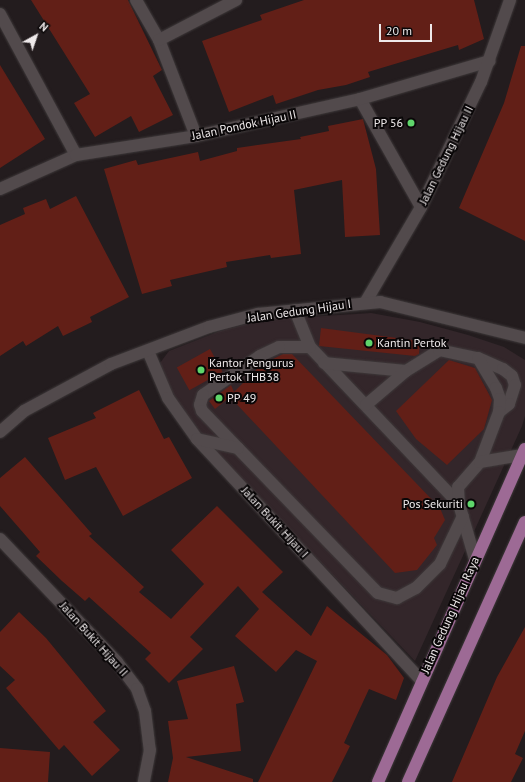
<!DOCTYPE html>
<style>
body{margin:0}
#map{position:relative;width:525px;height:782px;overflow:hidden;background:#231c1e;font-family:"PT Sans",sans-serif}
div>[style]{position:absolute}
[style*='--x']{left:calc(var(--x)*1px);top:calc(var(--y)*1px);width:calc(var(--w)*1px);rotate:calc(var(--a)*1deg)}
.built>*{inset:0;background:#33262a}
.building>*{inset:0;background:#621f17;transform-origin:0 0}
.roads{filter:drop-shadow(0 0 1px #3e393a) drop-shadow(0 0 1px #3e393a)}
.minor>*{height:12px;margin:-6px;padding:0 6px;transform-origin:6px;border-radius:6px;background:#524a4c}
.major>*{height:12px;margin:-6px;padding:0 6px;transform-origin:6px;border-radius:6px;background:#9d6a95}
.dots>*{width:11px;height:11px;translate:-50% -50%;box-sizing:border-box;border:2px solid #0a0708;border-radius:50%}
span{translate:-50% -50%;white-space:nowrap;text-align:center;line-height:1.15;-webkit-text-stroke:4px #0a0708;paint-order:stroke}
.poi-label{font-size:12px;color:#eee9ea}
.right{translate:-100% -50%;text-align:right}
.left{translate:0 -50%;text-align:left}
.street-label{font-size:12px;color:#eee9ea}
.north{position:absolute;left:16px;top:16px;width:40px;height:40px;-webkit-text-stroke:3px #0a0708;paint-order:stroke;rotate:40deg;font-size:11px;font-weight:700;line-height:16px;text-align:center;color:#eee9ea}
.north::after{content:'';display:block;margin:auto;width:14px;height:18px;background:#eee9ea;clip-path:polygon(50% 0,100% 100%,50% 72%,0 100%)}
.scale{position:absolute;left:379px;top:24px;width:53px;height:18px;box-sizing:border-box;border:2px solid #eee9ea;border-top:0;padding-left:5px;font-size:12px;line-height:14px;white-space:nowrap;color:#eee9ea;-webkit-text-stroke:3px #0a0708;paint-order:stroke}
</style>
<div id="map">
<div class="built">
<div style="clip-path:polygon(371px 313px,420px 322px,468px 335px,504px 347px,525px 360px,525px 416px,522px 426px,415px 661px,179px 415px,160px 363px,169px 351px,220px 331px,262px 320px)"></div>
</div>
<div class="building">
<div style="clip-path:polygon(31px 0,128px 0,162px 70px,153px 76px,173px 115px,139px 132px,131px 116px,95px 137px,74px 103px,90px 94px)"></div>
<div style="clip-path:polygon(304px 0,474px 0,484px 39px,459px 50px,458px 45px,368px 72px,370px 77px,346px 85px,318px 90px,276px 104px,273px 95px,229px 112px,202px 41px,262px 20px,260px 15px)"></div>
<div style="clip-path:polygon(521px 46px,525px 46px,525px 241px,459px 208px,504px 103px)"></div>
<div style="clip-path:polygon(0 65px,45px 139px,0 168px)"></div>
<div style="clip-path:polygon(363px 119px,376px 169px,380px 235px,345px 237px,342px 180px,294px 190px,301px 254px,271px 258px,270px 255px,226px 262px,227px 267px,170px 280px,172px 286px,142px 294px,104px 169px,136px 160px,138px 165px,198px 152px,200px 161px,237px 151px,237px 148px,301px 139px,300px 137px,329px 131px,328px 126px)"></div>
<div style="clip-path:polygon(76px 196px,129px 297px,90px 317px,92px 322px,63px 336px,58px 326px,26px 346px,23px 341px,0 356px,0 225px,25px 214px,23px 208px,46px 199px,50px 209px)"></div>
<div style="clip-path:polygon(321px 328px,420px 341px,419px 354px,415px 356px,319px 346px)"></div>
<div style="left:210px;top:349px;width:26px;height:38px;rotate:61deg"></div>
<div style="clip-path:polygon(283px 354px,292px 354px,440px 508px,445px 520px,434px 538px,437px 545px,417px 570px,395px 573px,230px 397px,215px 409px,209px 401px,231px 385px,234px 392px,261px 365px)"></div>
<div style="clip-path:polygon(449px 360px,475px 368px,492px 400px,484px 429px,447px 465px,416px 439px,396px 411px)"></div>
<div style="clip-path:polygon(139px 390px,164px 439px,169px 437px,192px 478px,123px 516px,96px 467px,65px 480px,48px 438px,96px 418px,93px 413px)"></div>
<div style="clip-path:polygon(25px 457px,92px 534px,89px 536px,144px 587px,139px 592px,171px 619px,204px 584px,171px 550px,217px 506px,283px 572px,262px 592px,311px 636px,327px 606px,387px 655px,404px 678px,396px 700px,369px 689px,344px 743px,350px 746px,332px 782px,258px 782px,317px 661px,296px 650px,276px 672px,235px 636px,259px 609px,238px 586px,190px 637px,203px 649px,169px 683px,145px 659px,151px 653px,89px 597px,85px 601px,62px 581px,36px 556px,40px 552px,0 506px,0 478px)"></div>
<div style="clip-path:polygon(19px 612px,46px 638px,106px 711px,93px 722px,120px 750px,92px 776px,64px 745px,59px 750px,6px 688px,15px 680px,0 666px,0 632px)"></div>
<div style="clip-path:polygon(525px 627px,525px 731px,515px 754px,523px 758px,511px 782px,452px 782px,497px 677px)"></div>
<div style="clip-path:polygon(234px 666px,244px 702px,236px 704px,241px 751px,186px 757px,253px 779px,253px 782px,168px 782px,173px 758px,168px 721px,188px 719px,177px 681px)"></div>
<div style="clip-path:polygon(0 748px,50px 752px,48px 782px,0 782px)"></div>
</div>
<div class="roads">
<div class="minor">
<div style="--x:136;--y:0;--w:46;--a:60.1"></div>
<div style="--x:159;--y:40;--w:103;--a:68.9"></div>
<div style="--x:0;--y:14;--w:160;--a:61.7"></div>
<div style="--x:159;--y:40;--w:87;--a:-27.5"></div>
<div style="--x:360;--y:99;--w:124;--a:60.5"></div>
<div style="--x:0;--y:189;--w:83;--a:-24.1"></div>
<div style="--x:76;--y:155;--w:121;--a:-9"></div>
<div style="--x:196;--y:136;--w:168;--a:-12.7"></div>
<div style="--x:360;--y:99;--w:135;--a:-16.3"></div>
<div style="--x:365;--y:303;--w:111;--a:-59.7"></div>
<div style="--x:421;--y:207;--w:139;--a:-64.4"></div>
<div style="--x:481;--y:82;--w:87;--a:-70.5"></div>
<div style="--x:295;--y:310;--w:40;--a:68"></div>
<div style="--x:310;--y:347;--w:216;--a:46.5"></div>
<div style="--x:459;--y:504;--w:57;--a:73.8"></div>
<div style="--x:310;--y:347;--w:31;--a:180"></div>
<div style="--x:279;--y:347;--w:21;--a:155"></div>
<div style="--x:260;--y:356;--w:69;--a:145.6"></div>
<div style="--x:203;--y:395;--w:10;--a:107"></div>
<div style="--x:200;--y:405;--w:6;--a:72"></div>
<div style="--x:202;--y:411;--w:253;--a:46"></div>
<div style="--x:378;--y:593;--w:20;--a:15"></div>
<div style="--x:397;--y:598;--w:21;--a:-28"></div>
<div style="--x:416;--y:588;--w:34;--a:-45"></div>
<div style="--x:440;--y:564;--w:53;--a:-64.4"></div>
<div style="--x:148;--y:351;--w:51;--a:66.9"></div>
<div style="--x:168;--y:398;--w:50;--a:54.7"></div>
<div style="--x:197;--y:439;--w:329;--a:47.1"></div>
<div style="--x:478;--y:358;--w:27;--a:24"></div>
<div style="--x:503;--y:369;--w:11;--a:38"></div>
<div style="--x:512;--y:376;--w:9;--a:72"></div>
<div style="--x:515;--y:385;--w:20;--a:108"></div>
<div style="--x:509;--y:404;--w:13;--a:141"></div>
<div style="--x:324;--y:363;--w:82;--a:5.6"></div>
<div style="--x:406;--y:371;--w:39;--a:-32"></div>
<div style="--x:439;--y:350;--w:40;--a:12"></div>
<div style="--x:478;--y:358;--w:35;--a:59"></div>
<div style="--x:496;--y:388;--w:12;--a:70"></div>
<div style="--x:500;--y:399;--w:13;--a:94"></div>
<div style="--x:499;--y:412;--w:53;--a:110.8"></div>
<div style="--x:480;--y:462;--w:33;--a:131"></div>
<div style="--x:458;--y:487;--w:17;--a:87"></div>
<div style="--x:366;--y:405;--w:52;--a:-40.4"></div>
<div style="--x:0;--y:432;--w:32;--a:-41"></div>
<div style="--x:24;--y:411;--w:99;--a:-28.4"></div>
<div style="--x:111;--y:364;--w:105;--a:-20.7"></div>
<div style="--x:209;--y:327;--w:51;--a:-14.9"></div>
<div style="--x:258;--y:314;--w:123;--a:-5.6"></div>
<div style="--x:380;--y:302;--w:149;--a:13.9"></div>
<div style="--x:197;--y:439;--w:42;--a:12.4"></div>
<div style="--x:480;--y:462;--w:43;--a:-9.5"></div>
<div style="--x:0;--y:539;--w:170;--a:46.4"></div>
<div style="--x:117;--y:662;--w:34;--a:53"></div>
<div style="--x:137;--y:689;--w:23;--a:70"></div>
<div style="--x:145;--y:711;--w:39;--a:83"></div>
<div style="--x:150;--y:750;--w:33;--a:101"></div>
</div>
<div class="major">
<div style="--x:378;--y:782;--w:364;--a:-66.2"></div>
<div style="--x:408;--y:782;--w:285;--a:-65.8"></div>
</div>
</div>
<div class="dots">
<div style="left:411px;top:123px;background:#5fd56b"></div>
<div style="left:369px;top:343px;background:#5fd56b"></div>
<div style="left:201px;top:370px;background:#5fd56b"></div>
<div style="left:219px;top:398px;background:#5fd56b"></div>
<div style="left:471px;top:504px;background:#5fd56b"></div>
</div>
<div class="poi-label">
<span class="right" style="left:403px;top:123px">PP 56</span>
<span class="left" style="left:377px;top:343px">Kantin Pertok</span>
<span class="left" style="left:209px;top:370px">Kantor Pengurus<br>Pertok THB38</span>
<span class="left" style="left:227px;top:398px">PP 49</span>
<span class="right" style="left:463px;top:504px">Pos Sekuriti</span>
</div>
<div class="street-label">
<span style="left:244px;top:125px;rotate:-12deg">Jalan Pondok Hijau II</span>
<span style="left:446px;top:155px;rotate:-64deg">Jalan Gedung Hijau II</span>
<span style="left:299px;top:311px;rotate:-8deg">Jalan Gedung Hijau I</span>
<span style="left:275px;top:522px;rotate:47deg">Jalan Bukit Hijau I</span>
<span style="left:450px;top:615px;rotate:-66deg">Jalan Gedung Hijau Raya</span>
<span style="left:94px;top:639px;rotate:48deg">Jalan Bukit Hijau II</span>
</div>
<div class="north">N</div>
<div class="scale">20 m</div>
</div>
